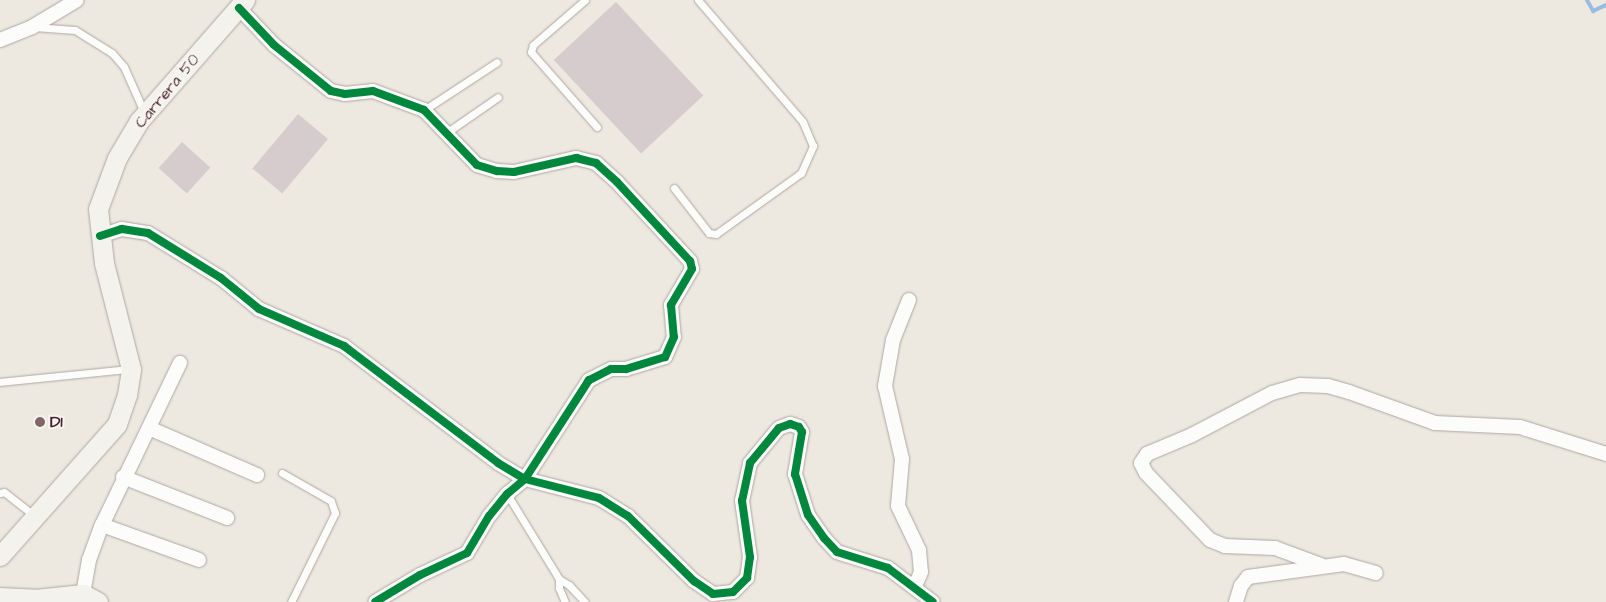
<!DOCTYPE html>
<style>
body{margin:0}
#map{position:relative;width:1606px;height:602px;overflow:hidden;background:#ede9e0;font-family:"Architects Daughter",sans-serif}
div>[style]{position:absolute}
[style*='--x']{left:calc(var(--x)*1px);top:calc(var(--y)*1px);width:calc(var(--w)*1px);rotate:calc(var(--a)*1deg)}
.stream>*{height:4px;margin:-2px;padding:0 2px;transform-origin:2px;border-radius:2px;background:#99bce1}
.building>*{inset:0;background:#d6cbcd;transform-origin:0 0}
.roads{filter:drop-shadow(0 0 1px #aea6a3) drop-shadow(0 0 1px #aea6a3)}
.lane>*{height:7px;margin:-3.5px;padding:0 3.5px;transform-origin:3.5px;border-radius:3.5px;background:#fcfcfa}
.street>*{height:14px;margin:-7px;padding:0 7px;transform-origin:7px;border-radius:7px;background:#fcfcfa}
.secondary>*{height:19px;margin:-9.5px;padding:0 9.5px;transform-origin:9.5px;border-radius:9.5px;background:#f4f2ec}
.cycleway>*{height:8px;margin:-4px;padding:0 4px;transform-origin:4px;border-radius:4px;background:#00873e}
.dots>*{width:14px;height:14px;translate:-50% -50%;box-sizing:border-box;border:2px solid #f6f6f2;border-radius:50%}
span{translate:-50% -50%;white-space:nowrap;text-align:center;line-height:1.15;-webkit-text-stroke:4px #f6f6f2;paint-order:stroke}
.street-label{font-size:16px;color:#4a1f2b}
.poi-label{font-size:16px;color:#4a1f2b;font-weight:700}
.left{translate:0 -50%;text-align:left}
</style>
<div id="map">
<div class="stream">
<div style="--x:1587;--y:0;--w:13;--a:61"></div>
<div style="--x:1593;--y:11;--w:14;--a:-25"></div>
</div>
<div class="building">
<div style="left:616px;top:2px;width:128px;height:85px;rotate:47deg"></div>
<div style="left:298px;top:114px;width:39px;height:71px;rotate:40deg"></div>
<div style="left:182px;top:142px;width:38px;height:35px;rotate:42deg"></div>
</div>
<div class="roads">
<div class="lane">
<div style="--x:585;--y:0;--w:69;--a:139.1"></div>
<div style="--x:533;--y:45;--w:7;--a:106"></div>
<div style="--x:531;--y:52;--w:100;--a:48.7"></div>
<div style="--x:34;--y:27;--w:41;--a:4.2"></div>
<div style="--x:75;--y:30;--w:44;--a:31.9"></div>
<div style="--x:112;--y:53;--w:18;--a:49"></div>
<div style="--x:124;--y:67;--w:49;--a:66"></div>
<div style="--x:424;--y:110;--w:87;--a:-33.3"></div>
<div style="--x:446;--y:133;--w:63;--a:-34.7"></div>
<div style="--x:674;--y:188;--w:57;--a:52.1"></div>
<div style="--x:709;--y:233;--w:7;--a:8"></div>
<div style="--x:716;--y:234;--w:105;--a:-35.7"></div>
<div style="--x:801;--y:173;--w:30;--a:-66"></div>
<div style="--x:813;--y:146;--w:26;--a:-113"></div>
<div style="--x:803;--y:122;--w:161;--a:-130.7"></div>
<div style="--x:0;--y:382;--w:129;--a:-5.8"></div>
<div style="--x:282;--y:473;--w:56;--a:29.7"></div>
<div style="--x:331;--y:501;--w:13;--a:72"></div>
<div style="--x:335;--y:513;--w:99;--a:116.3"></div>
<div style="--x:0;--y:493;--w:4;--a:-14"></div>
<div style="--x:4;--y:492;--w:39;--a:38"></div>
<div style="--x:507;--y:494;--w:100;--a:58.5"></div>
<div style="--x:559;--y:579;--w:12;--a:31"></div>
<div style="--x:569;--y:585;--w:23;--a:47"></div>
<div style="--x:559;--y:579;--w:9;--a:90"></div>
<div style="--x:559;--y:588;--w:15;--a:67"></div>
</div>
<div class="street">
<div style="--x:239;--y:8;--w:51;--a:46.6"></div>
<div style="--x:274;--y:45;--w:73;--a:38.9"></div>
<div style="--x:331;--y:91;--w:14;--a:12"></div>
<div style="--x:345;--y:94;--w:28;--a:-6"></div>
<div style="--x:373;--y:91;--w:54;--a:20.4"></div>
<div style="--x:424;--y:110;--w:76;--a:46.1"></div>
<div style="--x:477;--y:165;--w:21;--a:17"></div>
<div style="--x:497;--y:171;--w:17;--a:3"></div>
<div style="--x:514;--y:172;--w:64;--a:-12.7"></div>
<div style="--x:576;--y:158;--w:21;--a:14"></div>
<div style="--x:596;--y:163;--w:28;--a:42"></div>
<div style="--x:617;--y:182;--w:108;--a:47.3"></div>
<div style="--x:690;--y:261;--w:8;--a:76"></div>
<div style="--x:692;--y:269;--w:42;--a:120.3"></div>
<div style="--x:671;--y:305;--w:32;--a:85"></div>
<div style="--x:674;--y:337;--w:22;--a:114"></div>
<div style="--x:665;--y:357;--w:41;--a:162.9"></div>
<div style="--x:626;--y:369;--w:15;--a:180"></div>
<div style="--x:611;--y:369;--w:25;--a:153"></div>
<div style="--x:589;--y:380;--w:118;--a:122.9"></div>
<div style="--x:525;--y:479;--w:23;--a:140"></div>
<div style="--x:507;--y:494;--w:28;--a:129"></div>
<div style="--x:489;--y:516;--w:43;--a:120.7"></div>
<div style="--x:467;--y:553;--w:52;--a:154.9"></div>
<div style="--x:420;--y:575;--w:52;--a:149"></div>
<div style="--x:0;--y:40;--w:35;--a:-22"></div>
<div style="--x:32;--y:27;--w:52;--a:-31"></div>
<div style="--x:100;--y:236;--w:23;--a:-18"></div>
<div style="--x:122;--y:229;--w:26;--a:9"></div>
<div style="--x:148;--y:233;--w:86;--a:31.7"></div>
<div style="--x:221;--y:278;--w:49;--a:39.2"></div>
<div style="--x:259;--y:309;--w:93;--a:23.5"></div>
<div style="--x:344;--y:346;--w:193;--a:37.2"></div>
<div style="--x:498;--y:463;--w:31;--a:31"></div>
<div style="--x:525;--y:479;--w:76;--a:14.4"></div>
<div style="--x:599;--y:498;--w:34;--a:32"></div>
<div style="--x:628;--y:516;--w:93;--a:44.6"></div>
<div style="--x:694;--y:581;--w:23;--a:34"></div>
<div style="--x:713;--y:594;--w:20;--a:-6"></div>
<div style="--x:733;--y:592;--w:20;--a:-45"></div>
<div style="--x:747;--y:578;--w:21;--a:-82"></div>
<div style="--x:750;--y:557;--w:57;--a:-98.1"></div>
<div style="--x:742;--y:501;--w:39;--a:-78"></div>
<div style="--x:750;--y:463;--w:45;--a:-50.4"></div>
<div style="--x:779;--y:428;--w:12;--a:-20"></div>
<div style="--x:790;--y:424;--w:9;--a:18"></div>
<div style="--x:799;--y:427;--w:6;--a:59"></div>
<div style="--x:802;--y:432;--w:43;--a:99.5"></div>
<div style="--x:795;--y:474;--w:43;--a:72.4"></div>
<div style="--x:808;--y:515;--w:28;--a:55"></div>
<div style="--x:824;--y:538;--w:19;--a:47"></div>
<div style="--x:837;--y:552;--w:53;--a:17.4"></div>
<div style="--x:888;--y:568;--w:56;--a:37.1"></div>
<div style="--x:909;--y:300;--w:43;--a:111.8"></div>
<div style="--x:893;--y:340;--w:47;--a:99.9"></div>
<div style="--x:885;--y:386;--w:75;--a:76.9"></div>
<div style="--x:902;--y:459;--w:47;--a:94.9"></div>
<div style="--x:898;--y:506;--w:49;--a:64.5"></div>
<div style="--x:919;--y:550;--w:22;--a:85"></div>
<div style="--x:921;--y:572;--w:15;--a:113"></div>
<div style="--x:149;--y:428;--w:118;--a:23.5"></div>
<div style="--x:123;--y:477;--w:112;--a:21.5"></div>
<div style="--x:102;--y:525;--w:103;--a:19.8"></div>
<div style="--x:1321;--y:565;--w:49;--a:-159.7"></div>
<div style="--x:1275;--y:548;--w:50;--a:-177.7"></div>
<div style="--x:1225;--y:546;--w:16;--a:-158"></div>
<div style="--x:1210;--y:540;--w:93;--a:-133.7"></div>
<div style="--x:1146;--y:473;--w:11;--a:-117"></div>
<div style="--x:1141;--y:463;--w:11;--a:-56"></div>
<div style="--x:1147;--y:454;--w:49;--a:-22.9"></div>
<div style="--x:1192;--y:435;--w:90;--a:-27.7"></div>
<div style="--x:1272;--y:393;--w:29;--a:-16"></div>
<div style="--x:1300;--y:385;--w:28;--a:2"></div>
<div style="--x:1328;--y:386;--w:22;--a:16"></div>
<div style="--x:1349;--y:392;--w:91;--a:19.8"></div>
<div style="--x:1435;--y:423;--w:85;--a:2.7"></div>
<div style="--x:1520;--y:427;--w:90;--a:17.4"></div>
<div style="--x:83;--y:594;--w:35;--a:-80"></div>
<div style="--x:89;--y:560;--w:37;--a:-70"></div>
<div style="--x:102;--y:525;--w:180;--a:-64.3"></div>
<div style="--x:1236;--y:602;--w:17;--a:-73"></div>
<div style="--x:1241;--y:586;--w:11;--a:-52"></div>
<div style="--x:1248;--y:577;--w:97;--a:-7.7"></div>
<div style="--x:1344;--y:564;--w:33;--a:16"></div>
</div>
<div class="secondary">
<div style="--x:0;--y:556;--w:176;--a:-48.4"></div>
<div style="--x:117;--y:424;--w:31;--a:-71"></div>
<div style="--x:127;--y:395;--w:26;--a:-81"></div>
<div style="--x:131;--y:369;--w:109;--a:-104.3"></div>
<div style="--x:104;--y:263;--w:54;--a:-96.3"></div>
<div style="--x:98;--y:209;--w:54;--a:-69.6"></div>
<div style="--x:117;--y:158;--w:43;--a:-59.3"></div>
<div style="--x:139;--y:121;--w:161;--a:-48.8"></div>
<div style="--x:0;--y:597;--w:35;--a:3"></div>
<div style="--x:35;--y:599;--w:48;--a:-5.9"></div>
<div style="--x:83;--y:594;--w:17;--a:28"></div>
</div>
</div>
<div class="cycleway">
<div style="--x:239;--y:8;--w:51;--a:46.6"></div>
<div style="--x:274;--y:45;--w:73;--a:38.9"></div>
<div style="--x:331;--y:91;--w:14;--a:12"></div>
<div style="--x:345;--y:94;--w:28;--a:-6"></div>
<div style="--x:373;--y:91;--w:54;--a:20.4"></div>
<div style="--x:424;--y:110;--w:76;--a:46.1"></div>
<div style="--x:477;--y:165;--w:21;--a:17"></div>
<div style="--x:497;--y:171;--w:17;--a:3"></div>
<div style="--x:514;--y:172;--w:64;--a:-12.7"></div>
<div style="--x:576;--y:158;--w:21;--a:14"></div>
<div style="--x:596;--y:163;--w:28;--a:42"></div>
<div style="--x:617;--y:182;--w:108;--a:47.3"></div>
<div style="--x:690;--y:261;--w:8;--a:76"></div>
<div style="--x:692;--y:269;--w:42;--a:120.3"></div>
<div style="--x:671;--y:305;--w:32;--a:85"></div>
<div style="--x:674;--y:337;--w:22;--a:114"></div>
<div style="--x:665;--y:357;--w:41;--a:162.9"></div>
<div style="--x:626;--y:369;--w:15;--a:180"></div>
<div style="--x:611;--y:369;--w:25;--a:153"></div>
<div style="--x:589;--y:380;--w:118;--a:122.9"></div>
<div style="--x:525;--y:479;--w:23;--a:140"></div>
<div style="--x:507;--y:494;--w:28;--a:129"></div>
<div style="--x:489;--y:516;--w:43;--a:120.7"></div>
<div style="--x:467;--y:553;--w:52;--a:154.9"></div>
<div style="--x:420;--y:575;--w:52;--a:149"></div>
<div style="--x:100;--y:236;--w:23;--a:-18"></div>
<div style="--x:122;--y:229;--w:26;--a:9"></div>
<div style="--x:148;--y:233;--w:86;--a:31.7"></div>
<div style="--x:221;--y:278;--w:49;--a:39.2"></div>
<div style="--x:259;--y:309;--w:93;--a:23.5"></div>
<div style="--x:344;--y:346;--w:193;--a:37.2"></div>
<div style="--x:498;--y:463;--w:31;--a:31"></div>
<div style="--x:525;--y:479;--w:76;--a:14.4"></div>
<div style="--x:599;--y:498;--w:34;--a:32"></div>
<div style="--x:628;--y:516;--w:93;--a:44.6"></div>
<div style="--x:694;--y:581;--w:23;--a:34"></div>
<div style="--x:713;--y:594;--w:20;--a:-6"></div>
<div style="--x:733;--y:592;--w:20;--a:-45"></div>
<div style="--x:747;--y:578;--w:21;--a:-82"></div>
<div style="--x:750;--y:557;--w:57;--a:-98.1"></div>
<div style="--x:742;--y:501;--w:39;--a:-78"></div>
<div style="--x:750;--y:463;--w:45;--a:-50.4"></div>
<div style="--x:779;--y:428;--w:12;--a:-20"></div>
<div style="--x:790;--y:424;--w:9;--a:18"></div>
<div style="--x:799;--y:427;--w:6;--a:59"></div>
<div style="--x:802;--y:432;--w:43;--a:99.5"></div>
<div style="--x:795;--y:474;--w:43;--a:72.4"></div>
<div style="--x:808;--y:515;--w:28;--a:55"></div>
<div style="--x:824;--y:538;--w:19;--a:47"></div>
<div style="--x:837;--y:552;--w:53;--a:17.4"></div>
<div style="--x:888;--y:568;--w:56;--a:37.1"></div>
</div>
<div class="dots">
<div style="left:40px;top:422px;background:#83666a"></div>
</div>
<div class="street-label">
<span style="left:167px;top:91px;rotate:-50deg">Carrera 50</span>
</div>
<div class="poi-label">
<span class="left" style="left:50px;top:422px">D1</span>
</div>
</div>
